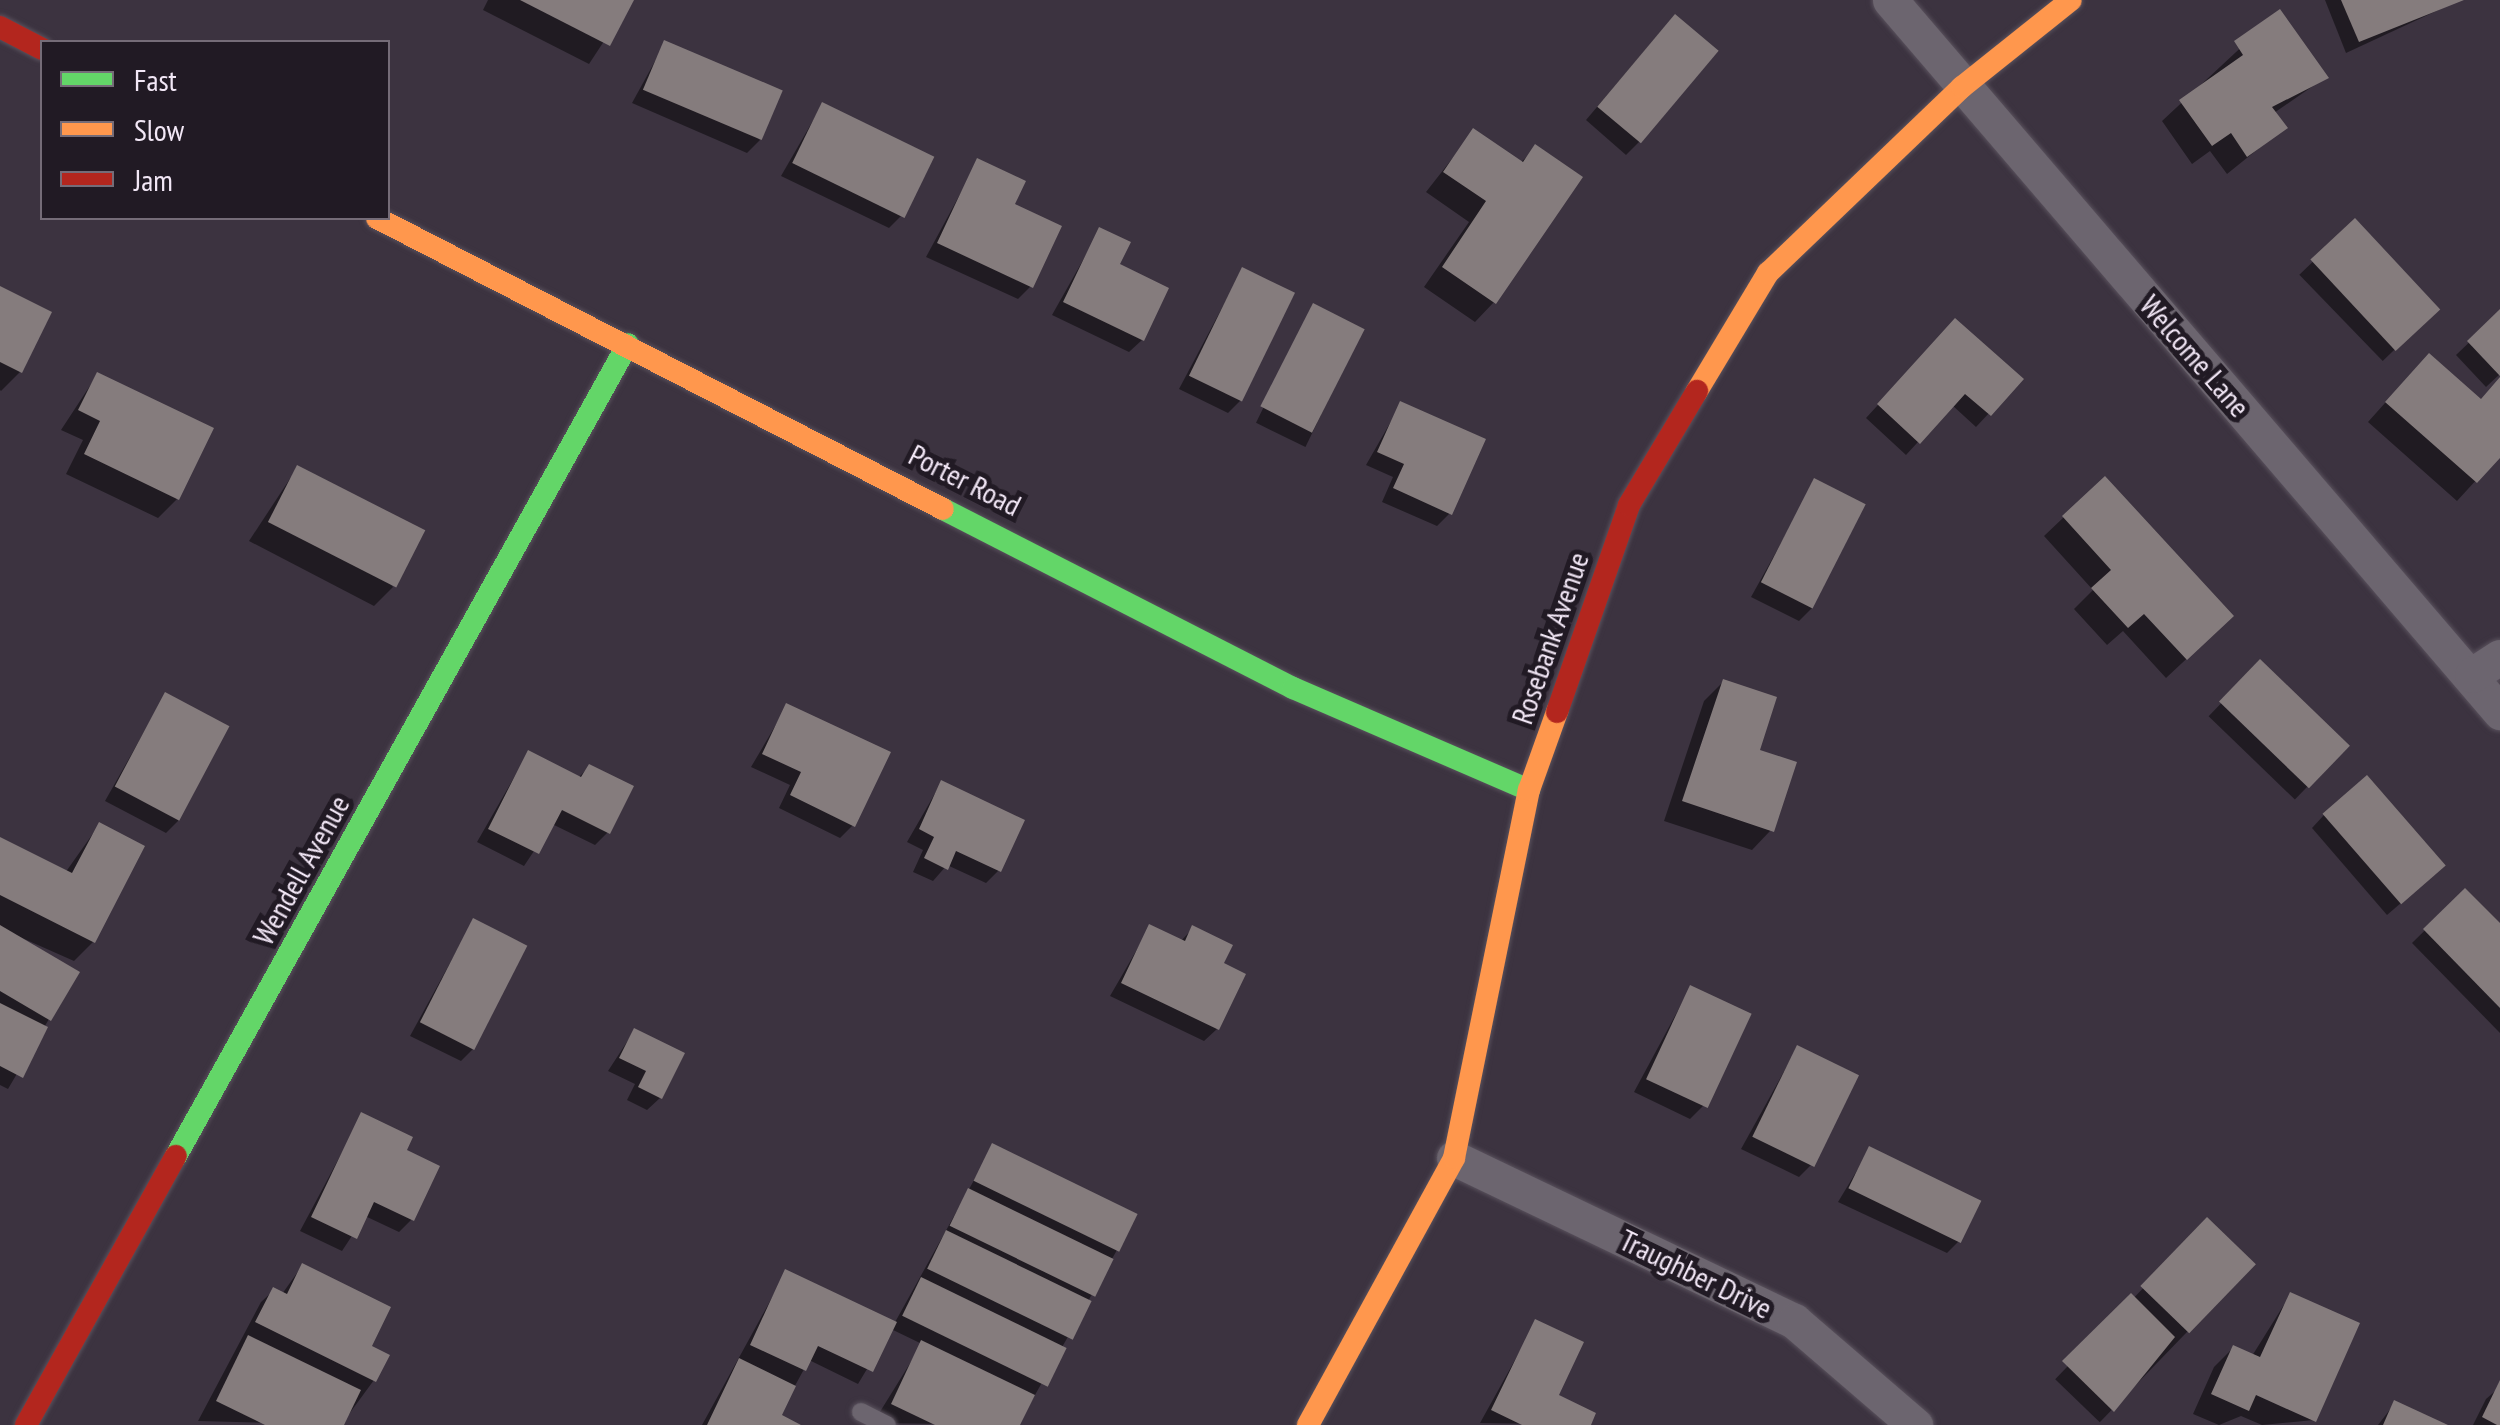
<!DOCTYPE html>
<style>
body{margin:0}
#map{position:relative;width:2500px;height:1425px;overflow:hidden;background:#3c3340;font-family:"PT Sans Narrow",sans-serif}
div>[style]{position:absolute}
[style*='--x']{left:calc(var(--x)*1px);top:calc(var(--y)*1px);width:calc(var(--w)*1px);rotate:calc(var(--a)*1deg)}
.shadow>*{inset:0;background:#0007;transform-origin:0 0}
.building>*{inset:0;background:#857c7d;transform-origin:0 0}
.roads{filter:drop-shadow(0 0 2px #59515c) drop-shadow(0 0 2px #59515c)}
.lane>*{height:18px;margin:-9px;padding:0 9px;transform-origin:9px;border-radius:9px;background:#6c656f}
.street>*{height:35px;margin:-17.5px;padding:0 17.5px;transform-origin:17.5px;border-radius:17.5px;background:#6c656f}
.fast>*{height:22px;margin:-11px;padding:0 11px;transform-origin:11px;border-radius:11px;background:#63d668}
.slow>*{height:22px;margin:-11px;padding:0 11px;transform-origin:11px;border-radius:11px;background:#ff974d}
.jam>*{height:22px;margin:-11px;padding:0 11px;transform-origin:11px;border-radius:11px;background:#b3261e}
span{translate:-50% -50%;white-space:nowrap;text-align:center;line-height:1.15;-webkit-text-stroke:10px #211a24;paint-order:stroke}
.street-label{font-size:30px;color:#f2e7f6}
.legend{position:absolute;left:40px;top:40px;width:350px;height:180px;box-sizing:border-box;background:#211a24;border:2px solid #756c78;margin:0;padding:12px 18px;list-style:none;font-size:30px;color:#f2e7f6}
.legend li{display:flex;align-items:center;gap:20px;height:50px}
.legend b{width:50px;border:2px solid #756c78}
</style>
<div id="map">
<div class="shadow">
<div style="clip-path:polygon(488px 0,631px 0,589px 64px,483px 10px)"></div>
<div style="clip-path:polygon(2325px 0,2460px 0,2346px 53px)"></div>
<div style="clip-path:polygon(2279px 12px,2326px 77px,2274px 113px,2284px 128px,2227px 174px,2210px 151px,2192px 164px,2162px 121px)"></div>
<div style="clip-path:polygon(1662px 30px,1639px 142px,1626px 155px,1586px 120px)"></div>
<div style="clip-path:polygon(665px 43px,760px 140px,747px 153px,632px 103px)"></div>
<div style="clip-path:polygon(822px 105px,902px 215px,889px 228px,781px 176px)"></div>
<div style="clip-path:polygon(1473px 132px,1520px 163px,1536px 148px,1494px 302px,1475px 322px,1424px 287px,1469px 222px,1426px 192px)"></div>
<div style="clip-path:polygon(978px 161px,1012px 205px,1031px 286px,1018px 299px,926px 257px)"></div>
<div style="left:2354px;top:222px;width:120px;height:76px;rotate:46deg"></div>
<div style="clip-path:polygon(1100px 230px,1142px 340px,1129px 352px,1052px 315px)"></div>
<div style="clip-path:polygon(1242px 270px,1241px 400px,1228px 413px,1179px 389px)"></div>
<div style="clip-path:polygon(0 289px,20px 372px,1px 391px,0 390px)"></div>
<div style="left:1313px;top:306px;width:55px;height:130px;rotate:26deg"></div>
<div style="clip-path:polygon(2500px 313px,2500px 374px,2486px 387px,2456px 355px)"></div>
<div style="clip-path:polygon(1943px 334px,2021px 379px,1976px 427px,1952px 405px,1906px 455px,1866px 418px)"></div>
<div style="clip-path:polygon(97px 375px,177px 499px,158px 518px,66px 474px,83px 440px,61px 430px)"></div>
<div style="clip-path:polygon(2410px 375px,2480px 401px,2500px 381px,2500px 454px,2457px 501px,2368px 422px)"></div>
<div style="clip-path:polygon(1401px 404px,1450px 513px,1437px 526px,1382px 502px,1393px 477px,1366px 465px)"></div>
<div style="clip-path:polygon(297px 468px,393px 587px,374px 606px,249px 541px)"></div>
<div style="clip-path:polygon(1815px 482px,1812px 608px,1799px 621px,1751px 597px)"></div>
<div style="clip-path:polygon(2064px 517px,2212px 635px,2166px 678px,2123px 631px,2107px 645px,2074px 609px,2093px 590px,2044px 536px)"></div>
<div style="left:2260px;top:663px;width:120px;height:74px;rotate:44deg"></div>
<div style="clip-path:polygon(1723px 682px,1757px 751px,1771px 830px,1752px 850px,1664px 821px,1704px 701px)"></div>
<div style="clip-path:polygon(165px 695px,179px 820px,166px 833px,105px 801px)"></div>
<div style="clip-path:polygon(787px 706px,853px 825px,840px 838px,779px 808px,790px 785px,751px 767px)"></div>
<div style="clip-path:polygon(528px 753px,578px 778px,589px 767px,608px 832px,595px 845px,552px 824px,524px 866px,477px 842px)"></div>
<div style="clip-path:polygon(941px 783px,999px 870px,986px 883px,947px 865px,933px 881px,913px 872px,923px 850px,907px 842px)"></div>
<div style="clip-path:polygon(2324px 815px,2430px 878px,2387px 915px,2312px 828px)"></div>
<div style="clip-path:polygon(99px 825px,93px 942px,74px 961px,4px 930px,49px 1019px,8px 1089px,0 1085px,0 839px,65px 873px)"></div>
<div style="clip-path:polygon(2465px 891px,2500px 927px,2500px 1033px,2412px 943px)"></div>
<div style="clip-path:polygon(473px 921px,474px 1048px,461px 1061px,410px 1036px)"></div>
<div style="clip-path:polygon(1150px 927px,1180px 942px,1193px 928px,1221px 964px,1217px 1029px,1204px 1041px,1110px 996px)"></div>
<div style="clip-path:polygon(1690px 988px,1703px 1106px,1690px 1119px,1634px 1092px)"></div>
<div style="clip-path:polygon(634px 1031px,660px 1098px,647px 1110px,627px 1100px,635px 1084px,608px 1071px)"></div>
<div style="clip-path:polygon(1797px 1048px,1812px 1164px,1799px 1177px,1741px 1149px)"></div>
<div style="clip-path:polygon(362px 1115px,404px 1152px,412px 1219px,399px 1232px,365px 1216px,342px 1251px,300px 1231px)"></div>
<div style="clip-path:polygon(993px 1146px,1117px 1250px,1018px 1425px,873px 1423px,922px 1344px,891px 1329px,858px 1384px,809px 1360px,778px 1417px,795px 1425px,702px 1425px,786px 1272px,894px 1324px)"></div>
<div style="clip-path:polygon(1870px 1149px,1959px 1241px,1947px 1253px,1838px 1202px)"></div>
<div style="left:2208px;top:1221px;width:62px;height:220px;rotate:44deg"></div>
<div style="clip-path:polygon(302px 1266px,369px 1347px,374px 1380px,341px 1425px,198px 1421px,261px 1302px,274px 1290px,282px 1294px)"></div>
<div style="clip-path:polygon(2290px 1295px,2314px 1420px,2262px 1425px,2241px 1416px,2219px 1425px,2193px 1414px,2214px 1367px,2233px 1348px,2252px 1356px)"></div>
<div style="clip-path:polygon(1536px 1322px,1555px 1396px,1588px 1425px,1480px 1423px)"></div>
<div style="clip-path:polygon(2500px 1387px,2500px 1425px,2473px 1425px,2486px 1399px)"></div>
<div style="clip-path:polygon(2395px 1403px,2442px 1425px,2378px 1425px)"></div>
</div>
<div class="building">
<div style="clip-path:polygon(520px 0,634px 0,610px 46px)"></div>
<div style="clip-path:polygon(2341px 0,2464px 0,2359px 42px)"></div>
<div style="clip-path:polygon(2280px 9px,2329px 78px,2272px 107px,2288px 128px,2247px 157px,2231px 133px,2212px 146px,2179px 100px,2243px 55px,2234px 41px)"></div>
<div style="left:1675px;top:14px;width:57px;height:121px;rotate:40deg"></div>
<div style="left:664px;top:40px;width:129px;height:54px;rotate:23deg"></div>
<div style="left:822px;top:102px;width:125px;height:68px;rotate:26deg"></div>
<div style="clip-path:polygon(1473px 128px,1523px 162px,1535px 144px,1583px 177px,1496px 304px,1442px 267px,1486px 201px,1443px 172px)"></div>
<div style="clip-path:polygon(977px 158px,1026px 181px,1015px 204px,1062px 226px,1033px 288px,937px 243px)"></div>
<div style="left:2355px;top:218px;width:125px;height:61px;rotate:47deg"></div>
<div style="clip-path:polygon(1099px 227px,1131px 242px,1120px 264px,1169px 288px,1144px 341px,1063px 302px)"></div>
<div style="left:1242px;top:267px;width:59px;height:121px;rotate:26deg"></div>
<div style="clip-path:polygon(0 286px,52px 312px,22px 373px,0 362px)"></div>
<div style="left:1313px;top:303px;width:58px;height:116px;rotate:27deg"></div>
<div style="clip-path:polygon(2500px 309px,2500px 376px,2467px 341px)"></div>
<div style="clip-path:polygon(1955px 318px,2024px 379px,1991px 416px,1965px 394px,1920px 444px,1877px 404px)"></div>
<div style="clip-path:polygon(2429px 353px,2481px 399px,2500px 377px,2500px 458px,2477px 483px,2385px 402px)"></div>
<div style="clip-path:polygon(97px 372px,214px 428px,179px 500px,84px 454px,100px 421px,78px 410px)"></div>
<div style="clip-path:polygon(1400px 401px,1486px 439px,1452px 515px,1393px 488px,1404px 464px,1377px 452px)"></div>
<div style="left:297px;top:465px;width:144px;height:64px;rotate:27deg"></div>
<div style="clip-path:polygon(2105px 476px,2234px 616px,2187px 660px,2144px 614px,2128px 628px,2091px 588px,2111px 570px,2062px 516px)"></div>
<div style="left:1814px;top:478px;width:58px;height:117px;rotate:27deg"></div>
<div style="left:2260px;top:659px;width:125px;height:59px;rotate:44deg"></div>
<div style="clip-path:polygon(1723px 679px,1777px 697px,1760px 750px,1797px 762px,1774px 832px,1682px 801px)"></div>
<div style="left:165px;top:692px;width:73px;height:107px;rotate:28deg"></div>
<div style="clip-path:polygon(786px 703px,891px 752px,855px 827px,790px 795px,801px 772px,762px 754px)"></div>
<div style="clip-path:polygon(528px 750px,581px 777px,589px 764px,634px 786px,610px 834px,562px 810px,539px 854px,488px 829px)"></div>
<div style="left:2367px;top:775px;width:120px;height:59px;rotate:49deg"></div>
<div style="clip-path:polygon(941px 780px,1025px 820px,1001px 872px,956px 851px,948px 870px,924px 858px,934px 837px,919px 829px)"></div>
<div style="clip-path:polygon(99px 822px,145px 846px,95px 943px,0 895px,0 837px,72px 873px)"></div>
<div style="clip-path:polygon(2465px 888px,2500px 923px,2500px 1008px,2423px 929px)"></div>
<div style="left:473px;top:918px;width:61px;height:117px;rotate:27deg"></div>
<div style="clip-path:polygon(1149px 924px,1185px 941px,1192px 925px,1233px 945px,1224px 963px,1246px 974px,1219px 1030px,1121px 983px)"></div>
<div style="clip-path:polygon(0 925px,80px 972px,51px 1021px,0 991px)"></div>
<div style="left:1690px;top:985px;width:68px;height:104px;rotate:25deg"></div>
<div style="clip-path:polygon(0 1003px,48px 1027px,23px 1078px,0 1066px)"></div>
<div style="clip-path:polygon(634px 1028px,685px 1053px,662px 1099px,638px 1087px,646px 1071px,619px 1058px)"></div>
<div style="left:1797px;top:1045px;width:69px;height:102px;rotate:26deg"></div>
<div style="clip-path:polygon(361px 1112px,413px 1137px,407px 1150px,440px 1166px,414px 1221px,374px 1202px,357px 1239px,311px 1217px)"></div>
<div style="left:992px;top:1143px;width:162px;height:42px;rotate:26deg"></div>
<div style="left:1869px;top:1146px;width:125px;height:47px;rotate:26deg"></div>
<div style="left:968px;top:1188px;width:162px;height:42px;rotate:26deg"></div>
<div style="left:2207px;top:1217px;width:68px;height:96px;rotate:44deg"></div>
<div style="left:946px;top:1230px;width:162px;height:43px;rotate:26deg"></div>
<div style="clip-path:polygon(302px 1263px,391px 1307px,372px 1346px,390px 1355px,376px 1382px,255px 1322px,273px 1287px,287px 1294px)"></div>
<div style="clip-path:polygon(785px 1269px,897px 1322px,873px 1372px,818px 1346px,806px 1371px,750px 1345px)"></div>
<div style="left:921px;top:1277px;width:162px;height:43px;rotate:26deg"></div>
<div style="clip-path:polygon(2290px 1292px,2360px 1323px,2316px 1422px,2256px 1395px,2249px 1411px,2211px 1394px,2233px 1345px,2260px 1357px)"></div>
<div style="clip-path:polygon(2131px 1293px,2175px 1337px,2114px 1412px,2062px 1361px)"></div>
<div style="clip-path:polygon(1535px 1319px,1584px 1342px,1559px 1395px,1596px 1413px,1591px 1425px,1522px 1425px,1491px 1410px)"></div>
<div style="clip-path:polygon(248px 1335px,361px 1390px,344px 1425px,265px 1425px,216px 1401px)"></div>
<div style="clip-path:polygon(921px 1340px,1035px 1395px,1020px 1425px,935px 1425px,891px 1404px)"></div>
<div style="clip-path:polygon(739px 1358px,796px 1386px,782px 1415px,801px 1425px,707px 1425px)"></div>
<div style="clip-path:polygon(2500px 1380px,2500px 1425px,2497px 1425px,2482px 1417px)"></div>
<div style="clip-path:polygon(2394px 1400px,2448px 1425px,2383px 1425px)"></div>
</div>
<div class="roads">
<div class="lane">
<div style="--x:861;--y:1412;--w:29;--a:27"></div>
</div>
<div class="street">
<div style="--x:1890;--y:0;--w:938;--a:49.41"></div>
<div style="--x:2472;--y:675;--w:33;--a:-33"></div>
<div style="--x:1454;--y:1158;--w:377;--a:25.6"></div>
<div style="--x:1794;--y:1321;--w:160;--a:40.7"></div>
</div>
<div class="fast">
<div style="--x:943;--y:509;--w:393;--a:27.1"></div>
<div style="--x:1293;--y:688;--w:257;--a:23.4"></div>
<div style="--x:176;--y:1156;--w:929;--a:-60.9"></div>
</div>
<div class="slow">
<div style="--x:377;--y:218;--w:636;--a:27.21"></div>
<div style="--x:1697;--y:391;--w:138;--a:-59"></div>
<div style="--x:1768;--y:273;--w:269;--a:-43.8"></div>
<div style="--x:1962;--y:87;--w:139;--a:-38.6"></div>
<div style="--x:1308;--y:1425;--w:304;--a:-61.3"></div>
<div style="--x:1454;--y:1158;--w:376;--a:-78.5"></div>
<div style="--x:1529;--y:790;--w:83;--a:-70.3"></div>
</div>
<div class="jam">
<div style="--x:0;--y:27;--w:47;--a:27.6"></div>
<div style="--x:1557;--y:712;--w:219;--a:-70.8"></div>
<div style="--x:1629;--y:505;--w:133;--a:-59.2"></div>
<div style="--x:26;--y:1425;--w:308;--a:-60.9"></div>
</div>
</div>
<div class="street-label">
<span style="left:2195px;top:356px;rotate:49deg">Welcome Lane</span>
<span style="left:965px;top:480px;rotate:27deg">Porter Road</span>
<span style="left:1550px;top:638px;rotate:-71deg">Rosebank Avenue</span>
<span style="left:301px;top:870px;rotate:-61deg">Wendell Avenue</span>
<span style="left:1696px;top:1274px;rotate:26deg">Traughber Drive</span>
</div>
<ul class="legend">
<li><b style="height:12px;background:#63d668"></b>Fast</li>
<li><b style="height:12px;background:#ff974d"></b>Slow</li>
<li><b style="height:12px;background:#b3261e"></b>Jam</li>
</ul>
</div>
